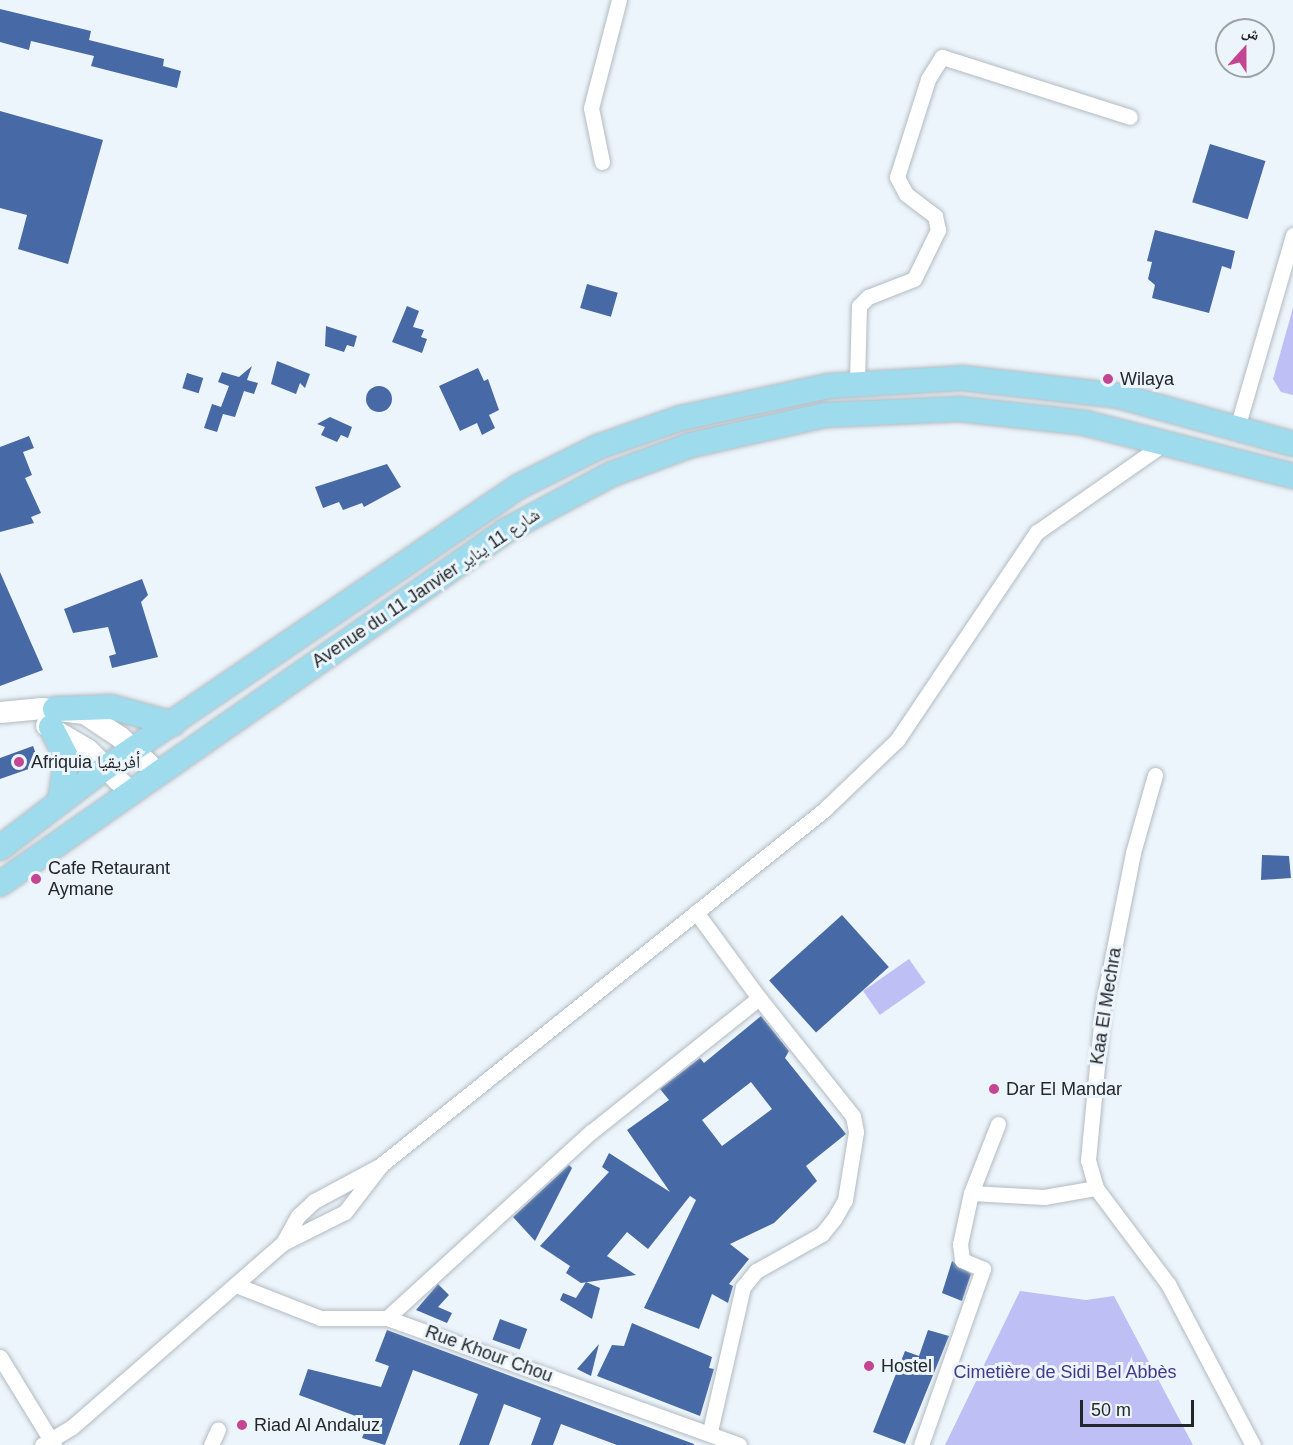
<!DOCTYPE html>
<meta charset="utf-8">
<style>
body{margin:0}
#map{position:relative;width:1293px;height:1445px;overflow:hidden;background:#ecf5fb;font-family:Helvetica,"Noto Naskh Arabic",sans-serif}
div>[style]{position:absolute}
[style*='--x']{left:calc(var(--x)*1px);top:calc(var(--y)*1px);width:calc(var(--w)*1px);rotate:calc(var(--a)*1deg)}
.green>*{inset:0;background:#bdbff5;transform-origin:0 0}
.building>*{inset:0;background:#4769a5;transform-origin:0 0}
.round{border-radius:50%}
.roads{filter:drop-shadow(0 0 2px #b3bbc2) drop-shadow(0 0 2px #b3bbc2)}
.minor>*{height:15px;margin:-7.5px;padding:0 7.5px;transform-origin:7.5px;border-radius:7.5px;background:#fff}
.secondary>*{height:21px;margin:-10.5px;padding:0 10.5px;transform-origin:10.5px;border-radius:10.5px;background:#fff}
.primary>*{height:24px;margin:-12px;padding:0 12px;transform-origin:12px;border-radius:12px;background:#9edced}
.dots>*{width:16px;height:16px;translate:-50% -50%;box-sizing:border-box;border:3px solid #ecf5fb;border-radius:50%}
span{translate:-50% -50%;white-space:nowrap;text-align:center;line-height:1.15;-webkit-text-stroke:6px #ecf5fb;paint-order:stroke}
.poi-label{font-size:18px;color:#232729}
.left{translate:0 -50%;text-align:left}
.street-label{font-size:18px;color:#232729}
.park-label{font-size:18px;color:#40398c}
.north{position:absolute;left:1215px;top:18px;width:60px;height:60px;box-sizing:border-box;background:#ecf5fb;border:2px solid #9ca3a7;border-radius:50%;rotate:21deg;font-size:16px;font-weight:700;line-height:24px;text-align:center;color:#232729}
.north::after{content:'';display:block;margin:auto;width:21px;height:27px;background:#c44693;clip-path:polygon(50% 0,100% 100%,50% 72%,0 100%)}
.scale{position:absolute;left:1080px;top:1400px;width:114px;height:27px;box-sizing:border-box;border:3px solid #232729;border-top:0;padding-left:8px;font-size:18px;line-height:21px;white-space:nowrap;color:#232729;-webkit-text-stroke:4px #ecf5fb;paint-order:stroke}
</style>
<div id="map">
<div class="green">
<div style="clip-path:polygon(1293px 308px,1293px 395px,1281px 392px,1273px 379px)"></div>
<div style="left:909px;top:959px;width:29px;height:56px;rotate:55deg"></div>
<div style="clip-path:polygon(1020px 1291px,1086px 1300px,1114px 1296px,1193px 1445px,945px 1445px)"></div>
</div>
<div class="building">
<div style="clip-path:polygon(0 9px,91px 31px,89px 40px,164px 59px,163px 66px,181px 71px,177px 88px,91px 66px,94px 56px,31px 41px,29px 50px,0 42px)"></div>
<div style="clip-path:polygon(0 111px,103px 140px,68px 264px,18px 249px,27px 215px,0 208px)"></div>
<div style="left:1210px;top:144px;width:58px;height:61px;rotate:17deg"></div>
<div style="clip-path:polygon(1155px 230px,1235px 251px,1231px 269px,1222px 266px,1209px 313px,1152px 298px,1155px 285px,1148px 279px,1152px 262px,1147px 261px)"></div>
<div style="left:587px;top:284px;width:32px;height:25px;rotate:16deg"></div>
<div style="clip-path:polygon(407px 306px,419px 311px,413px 327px,424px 330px,421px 337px,427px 339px,422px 353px,392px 342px)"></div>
<div style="clip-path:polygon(326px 326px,357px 336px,354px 347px,347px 345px,344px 352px,325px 346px)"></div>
<div style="clip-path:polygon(277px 361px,310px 374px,305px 388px,300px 383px,296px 394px,271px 384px)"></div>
<div style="clip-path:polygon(252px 366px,247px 380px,258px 383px,254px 394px,244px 391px,235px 417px,223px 414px,217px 432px,204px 428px,212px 404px,221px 407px,229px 386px,218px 382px,222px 372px,239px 377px)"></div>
<div style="clip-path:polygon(478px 368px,484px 381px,488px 379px,499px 410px,489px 415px,495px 428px,482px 435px,477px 423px,460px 431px,439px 386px)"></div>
<div style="left:187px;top:373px;width:17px;height:16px;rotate:17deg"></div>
<div class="round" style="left:366px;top:386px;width:26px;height:26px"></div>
<div style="clip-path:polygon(330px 417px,352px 427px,348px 438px,341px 435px,337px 442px,321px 435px,325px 427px,317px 424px)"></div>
<div style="clip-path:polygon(29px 436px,34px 448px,23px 452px,32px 475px,25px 478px,41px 513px,31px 517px,34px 523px,0 532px,0 447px)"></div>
<div style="clip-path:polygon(387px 464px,401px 487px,364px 507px,362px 503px,343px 510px,339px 502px,323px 508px,315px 487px)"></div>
<div style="clip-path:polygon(0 572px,43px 670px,0 686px)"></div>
<div style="clip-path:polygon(142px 579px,148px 595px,141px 602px,158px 657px,112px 668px,109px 656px,116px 654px,108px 627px,73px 633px,64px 609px)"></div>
<div style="clip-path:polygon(33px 746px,40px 765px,0 779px,0 758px)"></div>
<div style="clip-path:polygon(1262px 855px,1289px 856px,1291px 878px,1261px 880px)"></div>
<div style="left:842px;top:915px;width:70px;height:98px;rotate:48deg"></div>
<div style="clip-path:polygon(evenodd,761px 1016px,789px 1051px,785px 1058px,846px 1134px,806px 1166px,817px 1181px,774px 1223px,730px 1244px,749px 1259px,729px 1284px,733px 1286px,728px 1303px,712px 1294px,699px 1329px,644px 1308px,696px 1200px,690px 1196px,648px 1249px,627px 1232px,607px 1256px,636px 1275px,581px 1283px,566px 1273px,570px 1266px,540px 1246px,609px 1172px,602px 1167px,609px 1153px,670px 1192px,627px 1130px,669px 1100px,660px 1089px,700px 1058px,704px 1063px,761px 1016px,751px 1082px,772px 1109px,722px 1146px,702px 1120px,751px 1082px)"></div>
<div style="clip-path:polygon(569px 1165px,572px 1168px,535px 1241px,513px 1217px)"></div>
<div style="clip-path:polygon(952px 1261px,971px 1274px,962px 1301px,942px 1293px)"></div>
<div style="clip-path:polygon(586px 1282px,600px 1288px,592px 1319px,560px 1300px,563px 1293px,576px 1298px)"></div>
<div style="clip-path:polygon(438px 1284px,449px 1295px,438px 1307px,452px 1313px,447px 1323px,416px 1310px)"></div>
<div style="left:500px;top:1319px;width:29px;height:22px;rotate:20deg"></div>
<div style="clip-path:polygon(632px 1323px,712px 1357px,709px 1368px,714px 1369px,700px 1416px,597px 1376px,612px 1345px,624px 1346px)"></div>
<div style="clip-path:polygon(387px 1330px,694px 1444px,694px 1445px,617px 1445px,561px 1424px,553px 1445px,531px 1445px,541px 1418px,504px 1404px,489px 1445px,459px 1445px,478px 1394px,413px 1370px,385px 1445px,362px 1438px,369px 1421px,299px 1395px,308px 1369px,381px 1387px,389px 1366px,375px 1361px)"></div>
<div style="clip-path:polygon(928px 1330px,949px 1336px,905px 1444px,873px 1432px,905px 1351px,919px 1356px)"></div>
<div style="clip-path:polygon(599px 1344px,591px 1376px,577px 1369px)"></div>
</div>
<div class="roads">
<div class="minor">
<div style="--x:602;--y:162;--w:55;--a:-101.5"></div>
<div style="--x:591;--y:108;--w:112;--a:-75.5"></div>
<div style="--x:857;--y:382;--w:76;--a:-88.5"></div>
<div style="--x:859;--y:306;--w:13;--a:-45"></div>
<div style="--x:868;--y:297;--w:49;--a:-21.4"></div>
<div style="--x:914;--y:279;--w:55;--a:-63.9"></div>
<div style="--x:938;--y:230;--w:14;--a:-102"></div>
<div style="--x:935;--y:216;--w:36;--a:-143"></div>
<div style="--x:906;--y:194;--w:19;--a:-118"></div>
<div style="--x:897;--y:177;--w:103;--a:-72.4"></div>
<div style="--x:928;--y:79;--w:26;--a:-58"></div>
<div style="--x:942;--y:57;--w:197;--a:17.7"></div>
<div style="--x:1237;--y:428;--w:201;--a:-73.8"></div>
<div style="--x:1155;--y:775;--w:81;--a:105.8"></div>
<div style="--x:1133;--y:853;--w:154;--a:101.2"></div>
<div style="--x:1103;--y:1004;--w:157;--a:95.5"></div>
<div style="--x:1088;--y:1160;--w:29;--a:74"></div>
<div style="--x:1096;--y:1188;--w:120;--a:53.1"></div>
<div style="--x:1168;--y:1284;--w:182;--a:62.2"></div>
<div style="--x:696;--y:912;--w:107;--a:53.8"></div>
<div style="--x:971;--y:1193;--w:73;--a:3.1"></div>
<div style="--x:1044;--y:1197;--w:53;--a:-9.8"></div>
<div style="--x:283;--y:1243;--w:69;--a:-26.6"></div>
<div style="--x:345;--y:1212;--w:59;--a:-52.5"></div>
<div style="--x:236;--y:1285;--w:90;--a:21.4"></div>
<div style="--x:320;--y:1318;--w:67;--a:0"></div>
<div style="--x:387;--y:1318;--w:374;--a:19.8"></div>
<div style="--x:387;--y:1318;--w:276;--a:-42.4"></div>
<div style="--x:591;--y:1132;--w:215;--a:-38.6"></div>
<div style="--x:759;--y:998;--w:151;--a:51.5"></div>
<div style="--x:853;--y:1116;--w:16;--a:79"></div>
<div style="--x:856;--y:1132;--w:69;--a:99.2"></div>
<div style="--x:845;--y:1200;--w:22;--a:120"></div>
<div style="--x:834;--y:1219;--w:19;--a:129"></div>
<div style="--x:822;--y:1234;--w:76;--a:150.7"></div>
<div style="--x:756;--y:1271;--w:21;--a:129"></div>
<div style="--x:743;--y:1287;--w:148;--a:102.9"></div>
<div style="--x:0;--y:1357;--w:103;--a:58.5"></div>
<div style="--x:42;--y:1445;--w:35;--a:-31"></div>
<div style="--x:72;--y:1427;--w:280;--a:-41.1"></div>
<div style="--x:283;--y:1243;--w:31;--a:-61"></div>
<div style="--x:298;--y:1216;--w:22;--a:-43"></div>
<div style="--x:314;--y:1201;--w:76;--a:-28.2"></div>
<div style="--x:381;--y:1165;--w:569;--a:-38.72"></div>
<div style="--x:825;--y:809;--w:100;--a:-43.8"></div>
<div style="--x:897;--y:740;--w:251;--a:-56.1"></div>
<div style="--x:1037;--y:532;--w:157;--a:-34.9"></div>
<div style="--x:211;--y:1445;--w:17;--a:-66"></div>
<div style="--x:921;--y:1445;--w:187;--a:-70.6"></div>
<div style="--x:983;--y:1269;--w:23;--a:-157"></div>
<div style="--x:962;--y:1260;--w:16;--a:-97"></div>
<div style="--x:960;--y:1244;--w:52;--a:-77.8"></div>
<div style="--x:971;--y:1193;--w:74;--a:-68.6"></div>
</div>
<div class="secondary">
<div style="--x:0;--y:712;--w:42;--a:-5.4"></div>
<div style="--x:42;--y:708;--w:42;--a:6.8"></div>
<div style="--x:84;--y:713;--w:43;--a:33.7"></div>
<div style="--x:120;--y:737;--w:51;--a:43.4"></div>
<div style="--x:46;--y:725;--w:48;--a:30.3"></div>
<div style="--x:87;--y:749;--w:59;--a:45"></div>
</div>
<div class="primary">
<div style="--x:55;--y:709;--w:56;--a:-2"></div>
<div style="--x:111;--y:707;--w:64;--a:15.3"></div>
<div style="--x:51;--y:727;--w:35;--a:63"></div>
<div style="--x:67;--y:758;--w:43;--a:99.5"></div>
<div style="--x:0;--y:848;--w:123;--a:-37.4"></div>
<div style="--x:98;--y:773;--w:508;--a:-34.25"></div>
<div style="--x:518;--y:487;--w:89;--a:-26.6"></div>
<div style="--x:598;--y:447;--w:88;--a:-19.3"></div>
<div style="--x:681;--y:418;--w:151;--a:-12.2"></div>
<div style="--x:829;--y:386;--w:133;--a:-3.4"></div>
<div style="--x:962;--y:378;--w:158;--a:6.5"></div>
<div style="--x:1119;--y:396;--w:180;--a:15.4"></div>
<div style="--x:0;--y:884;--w:618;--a:-34.92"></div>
<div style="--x:507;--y:530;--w:119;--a:-28.1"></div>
<div style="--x:612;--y:474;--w:84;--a:-20.2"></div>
<div style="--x:691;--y:445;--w:137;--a:-12.6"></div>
<div style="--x:825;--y:415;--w:134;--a:-2.6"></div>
<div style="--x:959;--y:409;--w:127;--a:6.3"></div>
<div style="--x:1085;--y:423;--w:215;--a:14.3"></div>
</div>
</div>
<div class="dots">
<div style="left:1108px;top:379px;background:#c44693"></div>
<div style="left:19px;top:762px;background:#c44693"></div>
<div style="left:36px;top:879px;background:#c44693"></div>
<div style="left:994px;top:1089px;background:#c44693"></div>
<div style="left:869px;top:1366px;background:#c44693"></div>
<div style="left:242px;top:1425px;background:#c44693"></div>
</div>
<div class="poi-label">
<span class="left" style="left:1120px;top:379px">Wilaya</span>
<span class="left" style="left:31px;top:762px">Afriquia أفريقيا</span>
<span class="left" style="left:48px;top:879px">Cafe Retaurant<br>Aymane</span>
<span class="left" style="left:1006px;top:1089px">Dar El Mandar</span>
<span class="left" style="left:881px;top:1366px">Hostel</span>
<span class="left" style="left:254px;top:1425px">Riad Al Andaluz</span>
</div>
<div class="street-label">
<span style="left:426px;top:588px;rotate:-34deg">Avenue du 11 Janvier شارع 11 يناير</span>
<span style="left:1106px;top:1006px;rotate:-81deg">Kaa El Mechra</span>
<span style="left:489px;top:1354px;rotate:20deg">Rue Khour Chou</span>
</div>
<div class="park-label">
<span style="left:1065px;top:1372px">Cimetière de Sidi Bel Abbès</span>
</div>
<div class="north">ش</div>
<div class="scale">50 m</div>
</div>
